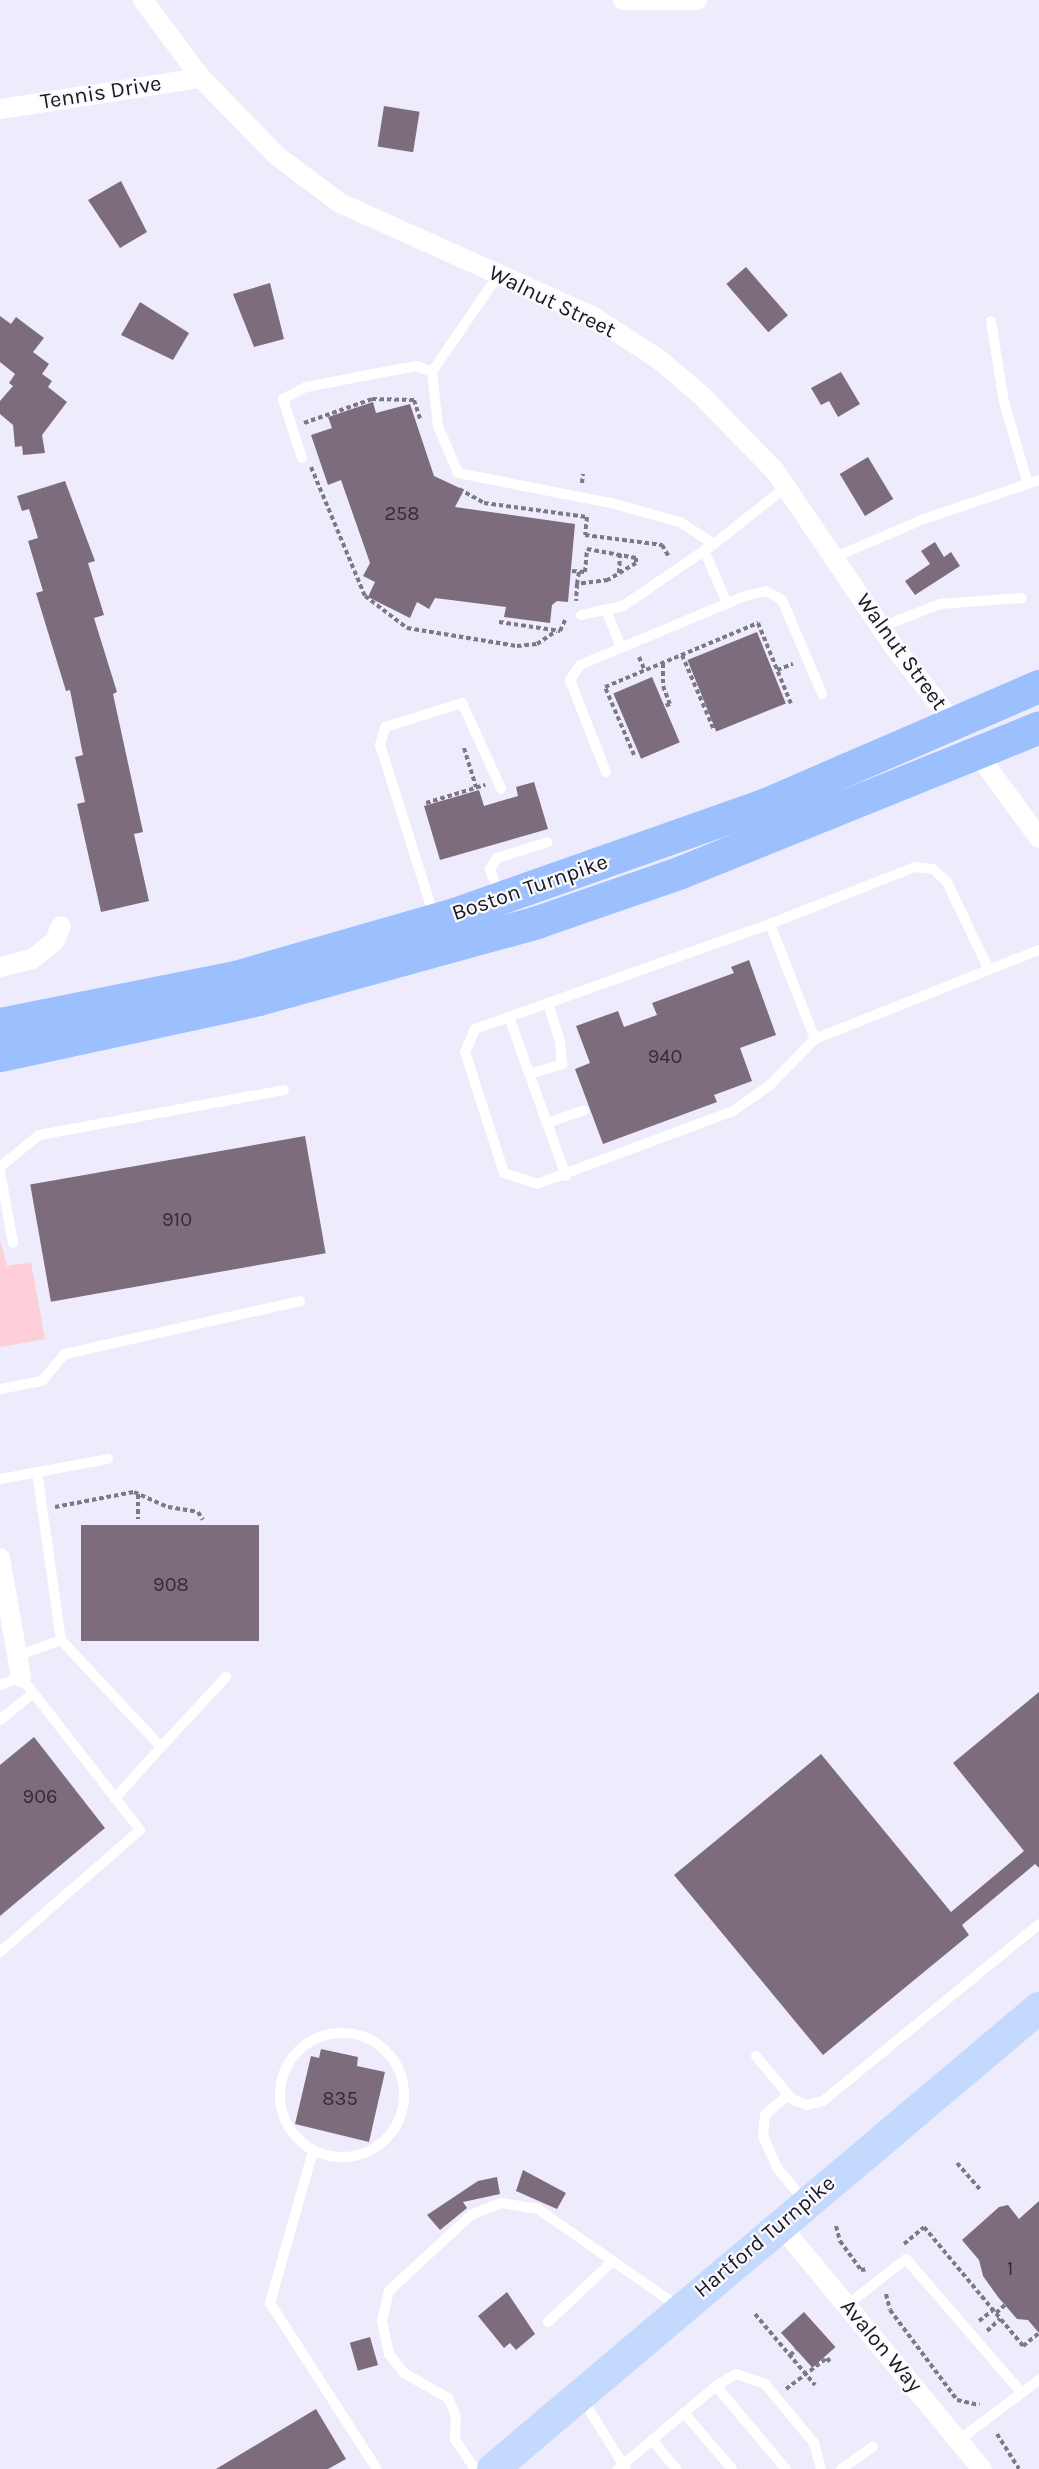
<!DOCTYPE html>
<style>
body{margin:0}
#map{position:relative;width:1039px;height:2469px;overflow:hidden;background:#eeebfc;font-family:Karla,sans-serif}
div>[style]{position:absolute}
[style*='--x']{left:calc(var(--x)*1px);top:calc(var(--y)*1px);width:calc(var(--w)*1px);rotate:calc(var(--a)*1deg)}
.green>*{inset:0;background:#fecfd9}
.building>*{inset:0;background:#7d6d7c;transform-origin:0 0}
.path>*{height:4px;margin-top:-2px;transform-origin:0;background:repeating-linear-gradient(90deg,#7b7985 0 4.5px,transparent 0 7.5px)}
.lane>*{height:10px;margin:-5px;padding:0 5px;transform-origin:5px;border-radius:5px;background:#fff}
.lane>.ring{margin:-5px;padding:0;box-sizing:content-box;background:none;border:10px solid #fff;border-radius:50%}
.street>*{height:20px;margin:-10px;padding:0 10px;transform-origin:10px;border-radius:10px;background:#fff}
.primary>*{height:32px;margin:-16px;padding:0 16px;transform-origin:16px;border-radius:16px;background:#c3d9fe}
.highway>*{height:33px;margin:-16.5px;padding:0 16.5px;transform-origin:16.5px;border-radius:16.5px;background:#9bc0fd}
span{translate:-50% -50%;white-space:nowrap;text-align:center;line-height:1.15;-webkit-text-stroke:4.5px #fbfafe;paint-order:stroke}
.number-label{font-size:20px;color:#332d37}
.number-label span{-webkit-text-stroke-width:0}
.street-label{font-size:22px;color:#1a1820}
</style>
<div id="map">
<div class="green">
<div style="clip-path:polygon(0 1240px,7px 1266px,31px 1262px,45px 1339px,0 1347px)"></div>
</div>
<div class="building">
<div style="left:384px;top:106px;width:36px;height:41px;rotate:9deg"></div>
<div style="clip-path:polygon(121px 181px,147px 232px,120px 248px,88px 200px)"></div>
<div style="left:746px;top:267px;width:64px;height:26px;rotate:49deg"></div>
<div style="clip-path:polygon(270px 283px,284px 339px,254px 347px,233px 294px)"></div>
<div style="clip-path:polygon(140px 302px,189px 333px,173px 360px,121px 335px)"></div>
<div style="clip-path:polygon(0 316px,11px 324px,16px 317px,44px 338px,33px 352px,49px 364px,42px 374px,52px 381px,48px 387px,67px 402px,42px 435px,45px 453px,23px 455px,22px 446px,15px 447px,13px 425px,0 414px,0 401px,13px 386px,9px 383px,15px 374px,0 362px)"></div>
<div style="clip-path:polygon(841px 372px,860px 404px,838px 417px,829px 401px,821px 405px,811px 388px)"></div>
<div style="clip-path:polygon(373px 402px,376px 413px,410px 404px,434px 476px,464px 490px,455px 507px,575px 524px,568px 602px,557px 601px,552px 605px,550px 623px,504px 617px,506px 607px,435px 598px,429px 609px,417px 602px,410px 618px,368px 597px,375px 582px,363px 576px,370px 563px,341px 480px,328px 485px,311px 435px,332px 428px,328px 417px)"></div>
<div style="left:868px;top:457px;width:49px;height:33px;rotate:59deg"></div>
<div style="clip-path:polygon(65px 481px,95px 561px,88px 563px,104px 615px,94px 618px,117px 692px,113px 694px,143px 832px,134px 834px,149px 901px,101px 912px,77px 804px,85px 802px,75px 757px,83px 755px,70px 690px,66px 691px,36px 593px,43px 591px,28px 541px,38px 538px,29px 509px,22px 511px,17px 496px)"></div>
<div style="clip-path:polygon(935px 542px,944px 557px,951px 552px,960px 566px,915px 595px,905px 581px,930px 564px,921px 551px)"></div>
<div style="left:757px;top:632px;width:77px;height:75px;rotate:68deg"></div>
<div style="left:652px;top:677px;width:71px;height:42px;rotate:67deg"></div>
<div style="clip-path:polygon(534px 782px,548px 829px,440px 860px,424px 806px,479px 790px,484px 806px,518px 796px,516px 787px)"></div>
<div style="clip-path:polygon(749px 960px,776px 1035px,740px 1048px,752px 1081px,714px 1095px,717px 1102px,603px 1144px,575px 1069px,590px 1063px,576px 1026px,618px 1011px,624px 1027px,657px 1015px,652px 1003px,734px 973px,731px 967px)"></div>
<div style="left:305px;top:1136px;width:119px;height:279px;rotate:80deg"></div>
<div style="left:259px;top:1525px;width:116px;height:178px;rotate:90deg"></div>
<div style="clip-path:polygon(1039px 1692px,1039px 1868px,1035px 1864px,962px 1925px,969px 1935px,823px 2055px,674px 1875px,821px 1754px,951px 1912px,1024px 1851px,953px 1763px)"></div>
<div style="clip-path:polygon(34px 1737px,105px 1828px,0 1916px,0 1765px)"></div>
<div style="clip-path:polygon(321px 2049px,358px 2057px,357px 2066px,385px 2072px,369px 2142px,295px 2124px,311px 2056px,319px 2058px)"></div>
<div style="clip-path:polygon(523px 2170px,566px 2193px,557px 2209px,516px 2191px)"></div>
<div style="clip-path:polygon(497px 2177px,500px 2194px,463px 2202px,467px 2208px,440px 2230px,427px 2215px,478px 2181px)"></div>
<div style="clip-path:polygon(1039px 2201px,1039px 2333px,1028px 2320px,1017px 2319px,998px 2297px,983px 2276px,979px 2260px,962px 2240px,999px 2207px,1008px 2205px,1019px 2219px)"></div>
<div style="clip-path:polygon(507px 2292px,535px 2334px,516px 2350px,510px 2343px,504px 2348px,478px 2316px)"></div>
<div style="left:804px;top:2312px;width:47px;height:31px;rotate:48deg"></div>
<div style="left:370px;top:2337px;width:29px;height:21px;rotate:74deg"></div>
<div style="clip-path:polygon(316px 2409px,346px 2459px,328px 2469px,216px 2469px)"></div>
</div>
<div class="path">
<div style="--x:304;--y:423;--w:72;--a:-19.4"></div>
<div style="--x:372;--y:399;--w:42;--a:1.4"></div>
<div style="--x:414;--y:400;--w:20;--a:72"></div>
<div style="--x:311;--y:467;--w:140;--a:67.3"></div>
<div style="--x:365;--y:596;--w:53;--a:37.3"></div>
<div style="--x:407;--y:628;--w:111;--a:9.3"></div>
<div style="--x:517;--y:646;--w:20;--a:-6"></div>
<div style="--x:537;--y:644;--w:23;--a:-34"></div>
<div style="--x:582;--y:483;--w:9;--a:-84"></div>
<div style="--x:459;--y:489;--w:29;--a:29"></div>
<div style="--x:484;--y:503;--w:104;--a:7.7"></div>
<div style="--x:587;--y:517;--w:18;--a:96"></div>
<div style="--x:585;--y:535;--w:78;--a:7.4"></div>
<div style="--x:662;--y:545;--w:14;--a:60"></div>
<div style="--x:572;--y:571;--w:13;--a:4"></div>
<div style="--x:585;--y:572;--w:23;--a:-85"></div>
<div style="--x:587;--y:549;--w:50;--a:10.4"></div>
<div style="--x:636;--y:558;--w:5;--a:90"></div>
<div style="--x:636;--y:563;--w:33;--a:149"></div>
<div style="--x:608;--y:580;--w:31;--a:173"></div>
<div style="--x:577;--y:584;--w:17;--a:93"></div>
<div style="--x:619;--y:573;--w:20;--a:-87"></div>
<div style="--x:577;--y:584;--w:13;--a:-81"></div>
<div style="--x:499;--y:622;--w:62;--a:8.4"></div>
<div style="--x:560;--y:631;--w:14;--a:-65"></div>
<div style="--x:682;--y:655;--w:82;--a:66.9"></div>
<div style="--x:639;--y:657;--w:15;--a:67"></div>
<div style="--x:663;--y:664;--w:22;--a:90"></div>
<div style="--x:663;--y:686;--w:19;--a:69"></div>
<div style="--x:670;--y:704;--w:5;--a:158"></div>
<div style="--x:777;--y:670;--w:17;--a:-21"></div>
<div style="--x:464;--y:748;--w:41;--a:72.9"></div>
<div style="--x:634;--y:755;--w:74;--a:-113.1"></div>
<div style="--x:605;--y:687;--w:166;--a:-22.7"></div>
<div style="--x:758;--y:623;--w:87;--a:67.8"></div>
<div style="--x:426;--y:803;--w:62;--a:-17"></div>
<div style="--x:138;--y:1494;--w:25;--a:90"></div>
<div style="--x:55;--y:1507;--w:80;--a:-10.8"></div>
<div style="--x:134;--y:1492;--w:37;--a:24"></div>
<div style="--x:168;--y:1507;--w:30;--a:9"></div>
<div style="--x:198;--y:1512;--w:9;--a:58"></div>
<div style="--x:957;--y:2163;--w:35;--a:49"></div>
<div style="--x:836;--y:2226;--w:16;--a:75"></div>
<div style="--x:840;--y:2241;--w:36;--a:54"></div>
<div style="--x:861;--y:2270;--w:7;--a:-8"></div>
<div style="--x:904;--y:2244;--w:26;--a:-40"></div>
<div style="--x:924;--y:2227;--w:155;--a:50.2"></div>
<div style="--x:1023;--y:2346;--w:21;--a:-39"></div>
<div style="--x:886;--y:2294;--w:16;--a:76"></div>
<div style="--x:890;--y:2310;--w:112;--a:53.3"></div>
<div style="--x:957;--y:2400;--w:23;--a:13"></div>
<div style="--x:996;--y:2313;--w:12;--a:-42"></div>
<div style="--x:755;--y:2314;--w:93;--a:49.8"></div>
<div style="--x:979;--y:2321;--w:18;--a:-38"></div>
<div style="--x:987;--y:2331;--w:18;--a:-43"></div>
<div style="--x:790;--y:2355;--w:8;--a:-40"></div>
<div style="--x:786;--y:2389;--w:51;--a:-37.1"></div>
<div style="--x:827;--y:2358;--w:6;--a:51"></div>
<div style="--x:997;--y:2434;--w:41;--a:57.8"></div>
</div>
<div class="lane">
<div style="--x:499;--y:274;--w:119;--a:124.4"></div>
<div style="--x:432;--y:372;--w:54;--a:83.7"></div>
<div style="--x:438;--y:426;--w:51;--a:66.9"></div>
<div style="--x:458;--y:473;--w:156;--a:11.1"></div>
<div style="--x:611;--y:503;--w:72;--a:15.4"></div>
<div style="--x:680;--y:522;--w:40;--a:32.9"></div>
<div style="--x:714;--y:544;--w:92;--a:-38.4"></div>
<div style="--x:991;--y:321;--w:82;--a:80.9"></div>
<div style="--x:1004;--y:402;--w:85;--a:73.7"></div>
<div style="--x:302;--y:458;--w:62;--a:-107.9"></div>
<div style="--x:283;--y:399;--w:26;--a:-28"></div>
<div style="--x:306;--y:387;--w:90;--a:-10.9"></div>
<div style="--x:394;--y:370;--w:23;--a:-10"></div>
<div style="--x:417;--y:366;--w:16;--a:22"></div>
<div style="--x:704;--y:550;--w:58;--a:66.5"></div>
<div style="--x:833;--y:558;--w:99;--a:-23.2"></div>
<div style="--x:924;--y:519;--w:121;--a:-18.7"></div>
<div style="--x:606;--y:610;--w:40;--a:68"></div>
<div style="--x:581;--y:615;--w:43;--a:-12.1"></div>
<div style="--x:623;--y:606;--w:110;--a:-34.3"></div>
<div style="--x:881;--y:627;--w:63;--a:-21.3"></div>
<div style="--x:940;--y:604;--w:82;--a:-4.2"></div>
<div style="--x:606;--y:772;--w:99;--a:-111.4"></div>
<div style="--x:570;--y:680;--w:18;--a:-56"></div>
<div style="--x:580;--y:665;--w:179;--a:-22.7"></div>
<div style="--x:745;--y:596;--w:22;--a:-13"></div>
<div style="--x:766;--y:591;--w:18;--a:29"></div>
<div style="--x:782;--y:600;--w:102;--a:66.9"></div>
<div style="--x:499;--y:893;--w:26;--a:-111"></div>
<div style="--x:490;--y:869;--w:13;--a:-58"></div>
<div style="--x:497;--y:858;--w:53;--a:-17.4"></div>
<div style="--x:434;--y:916;--w:179;--a:-107.5"></div>
<div style="--x:380;--y:745;--w:19;--a:-74"></div>
<div style="--x:385;--y:727;--w:81;--a:-17.3"></div>
<div style="--x:462;--y:703;--w:94;--a:65.4"></div>
<div style="--x:770;--y:924;--w:156;--a:-21.5"></div>
<div style="--x:915;--y:867;--w:18;--a:6"></div>
<div style="--x:933;--y:869;--w:19;--a:43"></div>
<div style="--x:947;--y:882;--w:95;--a:64.5"></div>
<div style="--x:509;--y:1017;--w:169;--a:70.3"></div>
<div style="--x:815;--y:1039;--w:123;--a:-111.4"></div>
<div style="--x:770;--y:924;--w:313;--a:160.4"></div>
<div style="--x:475;--y:1029;--w:25;--a:113"></div>
<div style="--x:465;--y:1052;--w:127;--a:72.1"></div>
<div style="--x:504;--y:1173;--w:35;--a:18"></div>
<div style="--x:537;--y:1184;--w:209;--a:-20.4"></div>
<div style="--x:733;--y:1111;--w:44;--a:-34.8"></div>
<div style="--x:769;--y:1086;--w:66;--a:-45.6"></div>
<div style="--x:815;--y:1039;--w:241;--a:-21.7"></div>
<div style="--x:530;--y:1074;--w:34;--a:-17"></div>
<div style="--x:562;--y:1064;--w:23;--a:-95"></div>
<div style="--x:560;--y:1041;--w:40;--a:-108"></div>
<div style="--x:547;--y:1123;--w:39;--a:-19"></div>
<div style="--x:0;--y:1167;--w:50;--a:-39.4"></div>
<div style="--x:39;--y:1135;--w:249;--a:-10.4"></div>
<div style="--x:0;--y:1171;--w:73;--a:79.8"></div>
<div style="--x:0;--y:1389;--w:43;--a:-10.8"></div>
<div style="--x:42;--y:1381;--w:35;--a:-50"></div>
<div style="--x:65;--y:1354;--w:241;--a:-12.7"></div>
<div style="--x:0;--y:1479;--w:110;--a:-10.5"></div>
<div style="--x:61;--y:1640;--w:146;--a:46.9"></div>
<div style="--x:161;--y:1747;--w:69;--a:132"></div>
<div style="--x:17;--y:1656;--w:47;--a:-20"></div>
<div style="--x:61;--y:1640;--w:170;--a:-98.1"></div>
<div style="--x:0;--y:1685;--w:22;--a:-21"></div>
<div style="--x:21;--y:1677;--w:194;--a:52.1"></div>
<div style="--x:140;--y:1830;--w:186;--a:138.9"></div>
<div style="--x:0;--y:1720;--w:40;--a:-39"></div>
<div style="--x:161;--y:1747;--w:96;--a:-47.1"></div>
<div class="ring" style="left:280px;top:2033px;width:114px;height:114px"></div>
<div style="--x:756;--y:2056;--w:56;--a:50.1"></div>
<div style="--x:792;--y:2099;--w:16;--a:22"></div>
<div style="--x:807;--y:2105;--w:16;--a:-14"></div>
<div style="--x:823;--y:2101;--w:279;--a:-39.3"></div>
<div style="--x:788;--y:2095;--w:30;--a:139"></div>
<div style="--x:765;--y:2115;--w:21;--a:95"></div>
<div style="--x:763;--y:2136;--w:36;--a:66"></div>
<div style="--x:778;--y:2169;--w:44;--a:50.5"></div>
<div style="--x:313;--y:2151;--w:158;--a:105.8"></div>
<div style="--x:270;--y:2303;--w:197;--a:57.2"></div>
<div style="--x:847;--y:2305;--w:75;--a:-37.9"></div>
<div style="--x:906;--y:2259;--w:177;--a:49.1"></div>
<div style="--x:548;--y:2322;--w:88;--a:-43.2"></div>
<div style="--x:716;--y:2386;--w:109;--a:49.9"></div>
<div style="--x:581;--y:2397;--w:85;--a:58"></div>
<div style="--x:684;--y:2413;--w:74;--a:49.4"></div>
<div style="--x:652;--y:2440;--w:38;--a:50"></div>
<div style="--x:959;--y:2440;--w:100;--a:-36.9"></div>
<div style="--x:475;--y:2469;--w:36;--a:-124"></div>
<div style="--x:455;--y:2439;--w:23;--a:-88"></div>
<div style="--x:456;--y:2416;--w:20;--a:-114"></div>
<div style="--x:448;--y:2398;--w:51;--a:-150.4"></div>
<div style="--x:404;--y:2373;--w:24;--a:-128"></div>
<div style="--x:389;--y:2354;--w:34;--a:-102"></div>
<div style="--x:382;--y:2321;--w:31;--a:-77"></div>
<div style="--x:389;--y:2291;--w:112;--a:-42.8"></div>
<div style="--x:471;--y:2215;--w:32;--a:-22"></div>
<div style="--x:501;--y:2203;--w:37;--a:9"></div>
<div style="--x:538;--y:2209;--w:172;--a:34.8"></div>
<div style="--x:618;--y:2469;--w:128;--a:-40.3"></div>
<div style="--x:716;--y:2386;--w:23;--a:-31"></div>
<div style="--x:736;--y:2374;--w:31;--a:19"></div>
<div style="--x:765;--y:2384;--w:77;--a:50.3"></div>
<div style="--x:814;--y:2443;--w:27;--a:75"></div>
<div style="--x:841;--y:2469;--w:39;--a:-35"></div>
</div>
<div class="street">
<div style="--x:143;--y:0;--w:97;--a:53.4"></div>
<div style="--x:201;--y:78;--w:109;--a:45.7"></div>
<div style="--x:277;--y:156;--w:79;--a:36.7"></div>
<div style="--x:340;--y:203;--w:276;--a:24.2"></div>
<div style="--x:592;--y:316;--w:77;--a:32.9"></div>
<div style="--x:657;--y:358;--w:57;--a:40.1"></div>
<div style="--x:701;--y:395;--w:106;--a:45.8"></div>
<div style="--x:775;--y:471;--w:217;--a:55.9"></div>
<div style="--x:897;--y:651;--w:90;--a:51.7"></div>
<div style="--x:623;--y:0;--w:74;--a:0"></div>
<div style="--x:0;--y:109;--w:203;--a:-8.8"></div>
<div style="--x:977;--y:753;--w:105;--a:53.9"></div>
<div style="--x:0;--y:967;--w:33;--a:-14"></div>
<div style="--x:32;--y:959;--w:28;--a:-38"></div>
<div style="--x:54;--y:942;--w:17;--a:-66"></div>
<div style="--x:0;--y:1558;--w:121;--a:80"></div>
<div style="--x:780;--y:2225;--w:317;--a:50.4"></div>
</div>
<div class="primary">
<div style="--x:493;--y:2469;--w:715;--a:-40.18"></div>
</div>
<div class="highway">
<div style="--x:0;--y:1024;--w:240;--a:-11.3"></div>
<div style="--x:235;--y:977;--w:228;--a:-16"></div>
<div style="--x:454;--y:914;--w:331;--a:-19.4"></div>
<div style="--x:766;--y:804;--w:297;--a:-23.4"></div>
<div style="--x:0;--y:1055;--w:264;--a:-12.2"></div>
<div style="--x:258;--y:999;--w:289;--a:-15.4"></div>
<div style="--x:537;--y:922;--w:152;--a:-19.1"></div>
<div style="--x:681;--y:872;--w:386;--a:-22"></div>
</div>
<div class="number-label">
<span style="left:402px;top:513px">258</span>
<span style="left:665px;top:1056px">940</span>
<span style="left:177px;top:1219px">910</span>
<span style="left:171px;top:1584px">908</span>
<span style="left:40px;top:1796px">906</span>
<span style="left:340px;top:2098px">835</span>
<span style="left:1010px;top:2268px">1</span>
</div>
<div class="street-label">
<span style="left:101px;top:93px;rotate:-9deg">Tennis Drive</span>
<span style="left:552px;top:302px;rotate:26deg">Walnut Street</span>
<span style="left:901px;top:652px;rotate:54deg">Walnut Street</span>
<span style="left:530px;top:888px;rotate:-19deg">Boston Turnpike</span>
<span style="left:765px;top:2237px;rotate:-40deg">Hartford Turnpike</span>
<span style="left:881px;top:2346px;rotate:50deg">Avalon Way</span>
</div>
</div>
